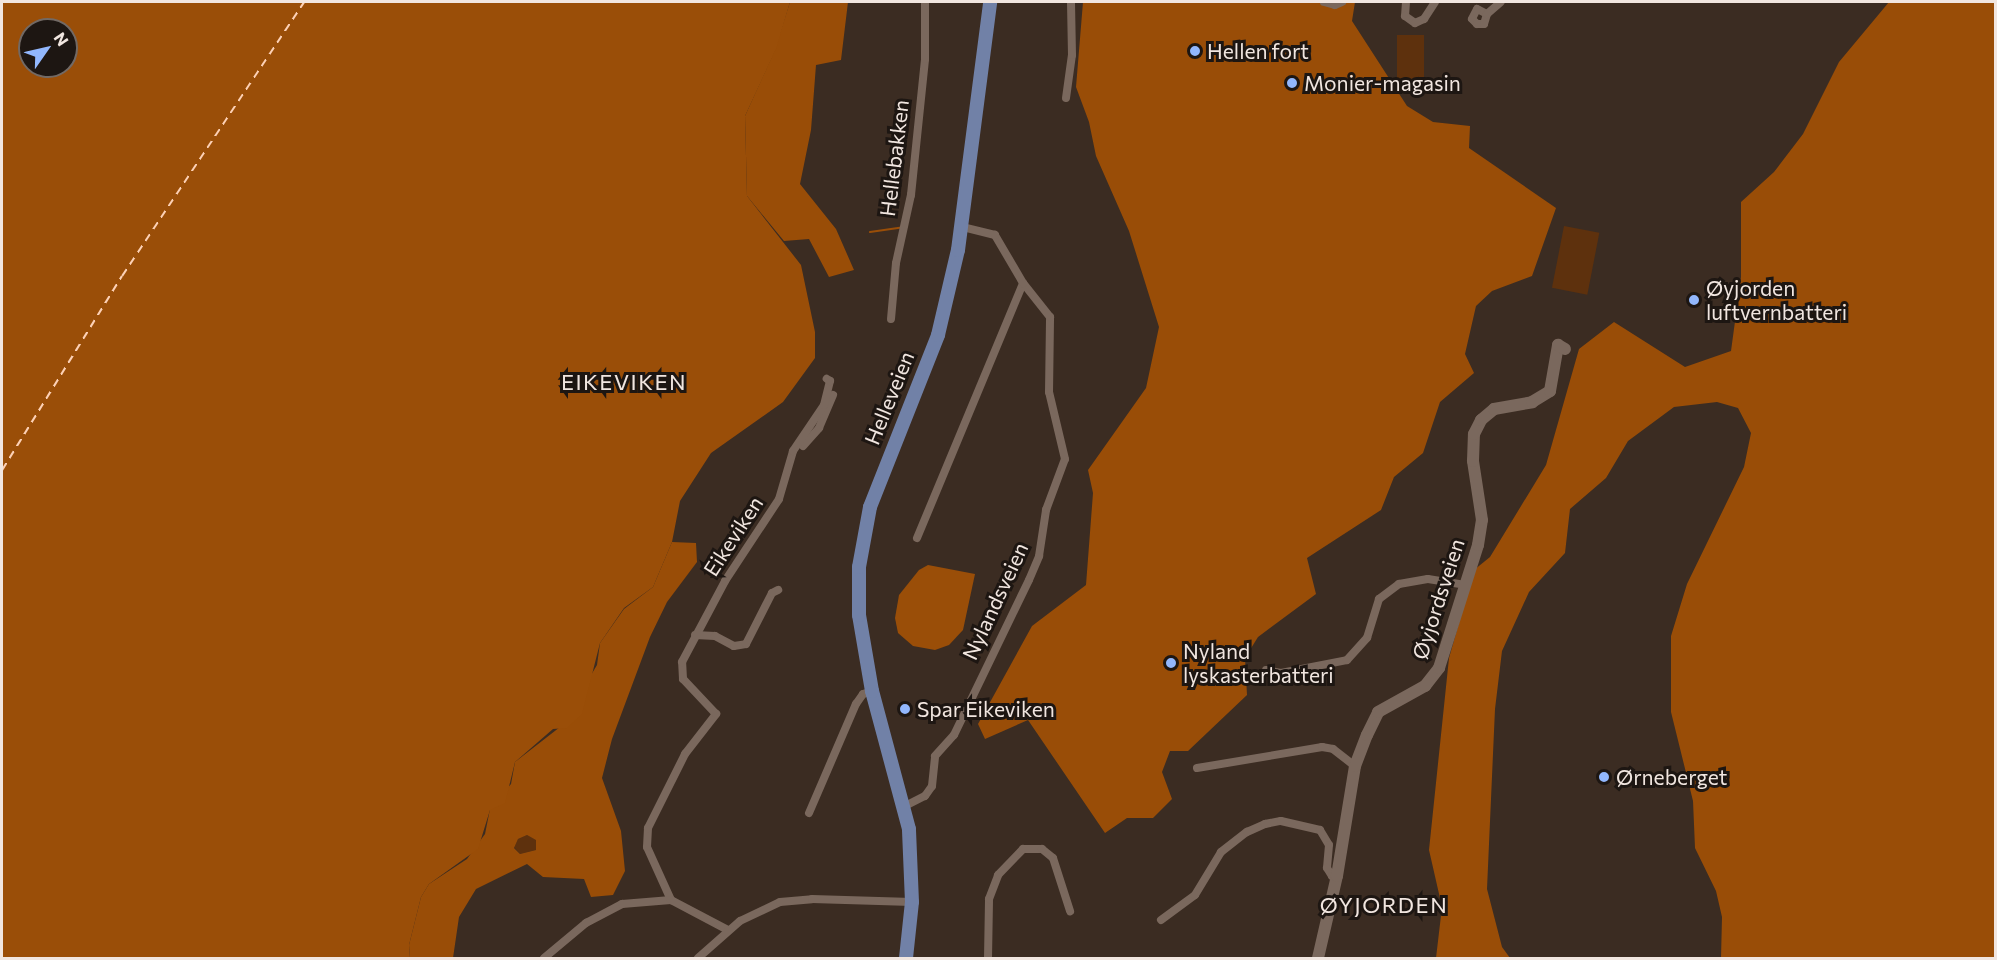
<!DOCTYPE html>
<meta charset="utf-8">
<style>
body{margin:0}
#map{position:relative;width:1997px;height:960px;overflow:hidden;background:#3b2c22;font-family:Commissioner,sans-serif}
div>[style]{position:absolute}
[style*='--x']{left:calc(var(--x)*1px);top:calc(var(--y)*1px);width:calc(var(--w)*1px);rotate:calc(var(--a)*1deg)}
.green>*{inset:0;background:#5e310d;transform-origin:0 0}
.forest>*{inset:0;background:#994d07}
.water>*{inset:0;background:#9a4e08}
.stream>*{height:2px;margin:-1px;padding:0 1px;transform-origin:1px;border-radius:1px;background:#9a4e08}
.ferry>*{height:1.5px;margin-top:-0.75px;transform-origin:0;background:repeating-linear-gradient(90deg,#fdd1b6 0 8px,transparent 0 14px)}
.street>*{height:8px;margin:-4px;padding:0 4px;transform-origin:4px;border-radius:4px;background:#7a685d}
.secondary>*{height:12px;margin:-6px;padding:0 6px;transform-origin:6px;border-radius:6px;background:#7a685d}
.primary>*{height:14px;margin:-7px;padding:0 7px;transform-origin:7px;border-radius:7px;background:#7181a7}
.dots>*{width:16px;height:16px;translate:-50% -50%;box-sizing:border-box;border:3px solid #1d1612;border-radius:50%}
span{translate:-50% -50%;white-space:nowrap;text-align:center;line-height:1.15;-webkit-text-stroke:6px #1d1612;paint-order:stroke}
.poi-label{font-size:21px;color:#f1e6e0}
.left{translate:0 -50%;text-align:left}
.street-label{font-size:21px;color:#f1e6e0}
.neighbourhood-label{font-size:22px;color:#f1e6e0;letter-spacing:1.5px}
.frame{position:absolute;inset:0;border:3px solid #f1e6e0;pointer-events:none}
.north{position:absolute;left:18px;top:18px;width:60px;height:60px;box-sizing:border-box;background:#1d1612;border:2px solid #726964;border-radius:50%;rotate:56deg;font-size:16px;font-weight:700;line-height:24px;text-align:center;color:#f1e6e0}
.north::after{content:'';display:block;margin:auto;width:21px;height:27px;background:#92b7fd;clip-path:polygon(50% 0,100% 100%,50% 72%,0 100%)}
</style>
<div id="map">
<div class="green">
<div style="left:1397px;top:35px;width:27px;height:52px"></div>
<div style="left:1564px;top:226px;width:36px;height:63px;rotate:11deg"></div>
<div style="clip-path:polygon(527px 835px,537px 840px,536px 850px,520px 854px,514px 847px,518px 839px)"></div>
</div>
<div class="forest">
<div style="clip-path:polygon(790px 2px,848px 2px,841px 60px,816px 65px,811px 130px,800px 184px,836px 229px,854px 270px,829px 277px,809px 239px,784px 241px,747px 196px,745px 116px,774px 52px)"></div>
<div style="clip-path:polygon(1083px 2px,1355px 2px,1352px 21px,1407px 106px,1433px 122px,1470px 126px,1469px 148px,1556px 208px,1532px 276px,1492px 291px,1476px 306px,1465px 354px,1474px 373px,1440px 402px,1423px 453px,1394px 477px,1381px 510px,1307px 558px,1316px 594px,1258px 637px,1245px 658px,1247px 695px,1188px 751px,1170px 751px,1162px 772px,1172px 799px,1153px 818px,1127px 818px,1105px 833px,1028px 720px,985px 739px,978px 724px,1032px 626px,1086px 585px,1093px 493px,1088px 470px,1146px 388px,1159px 327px,1129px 231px,1096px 156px,1089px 122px,1076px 87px)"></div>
<div style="clip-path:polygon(1889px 2px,1995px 2px,1995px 958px,1721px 958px,1722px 917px,1716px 891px,1695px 848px,1693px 801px,1671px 712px,1671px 636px,1687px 584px,1744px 467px,1751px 433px,1738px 408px,1717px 402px,1674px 407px,1628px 441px,1606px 478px,1570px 509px,1565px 553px,1529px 592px,1502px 651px,1495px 709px,1487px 889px,1502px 947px,1510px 958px,1436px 958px,1442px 907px,1429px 850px,1449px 658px,1474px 570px,1490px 557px,1546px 465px,1579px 349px,1614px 322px,1685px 367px,1731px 351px,1741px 277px,1741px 202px,1774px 172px,1803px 134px,1839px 62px)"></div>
<div style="clip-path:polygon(evenodd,672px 542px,696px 543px,697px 562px,667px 602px,650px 637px,612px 739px,602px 778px,621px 831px,625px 871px,613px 895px,591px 897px,584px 879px,543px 877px,527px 864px,476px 889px,459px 917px,453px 958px,410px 958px,409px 945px,421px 897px,429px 884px,467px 859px,485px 834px,490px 809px,511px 784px,515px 762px,560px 727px,597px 665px,600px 643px,624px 609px,653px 587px,672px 542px,527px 835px,536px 840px,536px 850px,520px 854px,514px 848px,518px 839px,527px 835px)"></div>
</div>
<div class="water">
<div style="clip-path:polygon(evenodd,2px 2px,790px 2px,776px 49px,745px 116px,747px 196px,801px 265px,815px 332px,815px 358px,783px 402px,711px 453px,680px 501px,672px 542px,653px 587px,624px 608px,600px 643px,582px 714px,567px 728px,553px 729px,515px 762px,505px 803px,490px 810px,478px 849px,429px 884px,421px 897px,409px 945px,410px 958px,2px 958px,2px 2px,30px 30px,66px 30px,66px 66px,30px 66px,30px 30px)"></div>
<div style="clip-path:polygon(928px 565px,975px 574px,963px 630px,949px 645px,935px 650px,913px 646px,898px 633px,895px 618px,899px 595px,919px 570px)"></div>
</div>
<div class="stream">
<div style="--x:870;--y:232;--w:30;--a:-8"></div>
</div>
<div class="ferry">
<div style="--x:2;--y:470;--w:228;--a:-58.3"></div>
<div style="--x:122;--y:276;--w:329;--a:-56.4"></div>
</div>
<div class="street">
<div style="--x:1324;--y:2;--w:11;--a:15"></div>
<div style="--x:1335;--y:5;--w:8;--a:-23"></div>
<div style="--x:1406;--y:2;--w:14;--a:94"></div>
<div style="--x:1405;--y:16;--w:12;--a:35"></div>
<div style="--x:1415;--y:23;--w:10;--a:-24"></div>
<div style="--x:1424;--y:19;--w:20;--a:-57"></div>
<div style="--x:1487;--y:14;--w:11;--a:-153"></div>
<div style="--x:1477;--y:9;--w:11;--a:117"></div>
<div style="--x:1472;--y:19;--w:7;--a:45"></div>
<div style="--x:1477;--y:24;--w:7;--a:0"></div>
<div style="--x:1484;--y:24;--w:10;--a:-73"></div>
<div style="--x:1487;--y:14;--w:18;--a:-41"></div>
<div style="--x:1066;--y:98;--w:43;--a:-82.1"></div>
<div style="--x:1072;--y:55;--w:53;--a:-91.1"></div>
<div style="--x:891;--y:319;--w:56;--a:-84.9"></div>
<div style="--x:896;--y:263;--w:70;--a:-77.6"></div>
<div style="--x:911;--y:195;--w:137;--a:-84.1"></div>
<div style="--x:925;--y:59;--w:57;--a:-90"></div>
<div style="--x:803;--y:446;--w:24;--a:-48"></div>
<div style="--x:819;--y:428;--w:36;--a:-67"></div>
<div style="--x:917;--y:538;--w:276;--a:-67.4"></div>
<div style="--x:695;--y:635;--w:20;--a:3"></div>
<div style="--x:715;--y:636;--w:21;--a:28"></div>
<div style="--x:734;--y:646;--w:12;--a:-9"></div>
<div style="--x:746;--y:644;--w:57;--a:-63"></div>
<div style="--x:772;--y:593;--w:7;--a:-27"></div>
<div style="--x:1266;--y:670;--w:15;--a:11"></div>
<div style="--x:1281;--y:673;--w:67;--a:-11.1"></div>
<div style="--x:1347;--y:660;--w:30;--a:-48"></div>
<div style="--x:1367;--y:638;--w:41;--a:-72.9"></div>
<div style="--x:1379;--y:599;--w:25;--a:-37"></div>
<div style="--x:1399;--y:584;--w:29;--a:-10"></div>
<div style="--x:1428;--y:579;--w:36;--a:9"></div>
<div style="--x:1197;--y:768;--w:127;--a:-9.5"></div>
<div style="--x:1322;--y:747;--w:11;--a:10"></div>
<div style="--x:1333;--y:749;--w:28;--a:38"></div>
<div style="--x:905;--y:806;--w:22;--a:-27"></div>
<div style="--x:925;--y:796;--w:12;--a:-55"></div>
<div style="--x:932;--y:786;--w:30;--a:-84"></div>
<div style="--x:935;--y:756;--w:28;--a:-48"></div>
<div style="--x:954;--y:735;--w:172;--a:-64.2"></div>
<div style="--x:1029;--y:580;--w:26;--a:-67"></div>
<div style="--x:1039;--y:556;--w:47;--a:-81.3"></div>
<div style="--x:1046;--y:510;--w:54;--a:-69.6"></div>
<div style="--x:1065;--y:459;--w:69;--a:-103.4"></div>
<div style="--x:1049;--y:392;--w:75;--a:-89.2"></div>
<div style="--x:1050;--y:317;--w:43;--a:-128.5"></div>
<div style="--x:1023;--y:283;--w:56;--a:-120.3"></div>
<div style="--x:995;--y:235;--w:34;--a:-166"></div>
<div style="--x:809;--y:813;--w:119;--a:-66.7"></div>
<div style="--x:856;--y:704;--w:12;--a:-55"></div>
<div style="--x:863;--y:694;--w:9;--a:-18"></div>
<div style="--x:671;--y:900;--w:58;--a:-114.4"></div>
<div style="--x:647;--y:847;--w:19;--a:-87"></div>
<div style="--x:648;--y:828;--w:83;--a:-63.4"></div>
<div style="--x:685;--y:754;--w:51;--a:-52.2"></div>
<div style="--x:716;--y:714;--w:48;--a:-133.3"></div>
<div style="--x:683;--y:679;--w:17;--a:-93"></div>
<div style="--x:682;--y:662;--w:92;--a:-62"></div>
<div style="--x:725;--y:581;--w:98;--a:-56.6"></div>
<div style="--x:779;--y:499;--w:50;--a:-73.7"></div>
<div style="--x:793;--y:451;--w:55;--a:-56"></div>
<div style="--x:824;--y:405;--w:25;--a:-76"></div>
<div style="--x:830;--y:381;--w:4;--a:-146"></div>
<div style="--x:1161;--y:920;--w:42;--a:-36.3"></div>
<div style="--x:1195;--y:895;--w:50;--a:-58.8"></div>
<div style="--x:1221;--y:852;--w:33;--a:-38"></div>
<div style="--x:1247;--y:832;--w:20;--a:-24"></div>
<div style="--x:1265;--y:824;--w:16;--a:-11"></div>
<div style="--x:1281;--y:821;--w:40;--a:13"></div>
<div style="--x:1320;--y:830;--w:17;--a:59"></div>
<div style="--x:1329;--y:845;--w:23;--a:95"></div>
<div style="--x:1327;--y:868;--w:9;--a:58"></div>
<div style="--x:1332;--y:876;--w:5;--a:0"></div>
<div style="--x:544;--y:958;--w:55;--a:-39.8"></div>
<div style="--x:586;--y:923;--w:41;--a:-27.8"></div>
<div style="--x:622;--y:904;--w:49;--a:-4.7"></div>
<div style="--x:671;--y:900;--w:64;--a:27.8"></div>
<div style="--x:698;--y:958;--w:56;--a:-41.4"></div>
<div style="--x:740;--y:921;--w:44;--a:-25.4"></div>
<div style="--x:780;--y:902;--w:32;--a:-5"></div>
<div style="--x:812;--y:899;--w:100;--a:1.7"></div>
<div style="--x:988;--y:958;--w:59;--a:-89"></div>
<div style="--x:989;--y:899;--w:26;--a:-69"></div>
<div style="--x:998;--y:875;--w:36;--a:-46"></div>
<div style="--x:1023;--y:849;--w:19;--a:0"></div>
<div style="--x:1042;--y:849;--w:14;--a:39"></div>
<div style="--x:1053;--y:858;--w:56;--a:72.2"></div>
</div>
<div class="secondary">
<div style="--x:1318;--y:958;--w:84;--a:-77"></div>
<div style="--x:1337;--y:876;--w:111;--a:-80.7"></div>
<div style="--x:1355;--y:766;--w:33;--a:-69"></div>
<div style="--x:1367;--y:735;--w:25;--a:-64"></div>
<div style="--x:1378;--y:712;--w:54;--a:-29"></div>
<div style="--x:1425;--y:686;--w:23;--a:-52"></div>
<div style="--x:1439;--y:668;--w:129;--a:-72.4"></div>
<div style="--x:1478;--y:545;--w:25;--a:-81"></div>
<div style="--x:1482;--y:520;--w:60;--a:-98.7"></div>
<div style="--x:1473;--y:461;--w:27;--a:-88"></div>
<div style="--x:1474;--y:434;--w:16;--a:-63"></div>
<div style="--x:1481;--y:420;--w:17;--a:-40"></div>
<div style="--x:1494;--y:409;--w:39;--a:-10"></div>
<div style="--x:1532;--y:402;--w:21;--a:-31"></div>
<div style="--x:1550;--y:391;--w:47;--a:-80.1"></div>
<div style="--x:1558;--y:345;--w:8;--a:30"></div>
</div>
<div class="primary">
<div style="--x:906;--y:958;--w:56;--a:-83.9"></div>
<div style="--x:912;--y:902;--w:73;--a:-92.4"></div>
<div style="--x:909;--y:829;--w:143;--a:-105"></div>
<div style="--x:872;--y:691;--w:77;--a:-99.7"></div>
<div style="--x:859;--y:615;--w:48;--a:-90"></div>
<div style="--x:859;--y:567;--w:61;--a:-79.6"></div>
<div style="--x:870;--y:507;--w:185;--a:-68.4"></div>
<div style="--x:938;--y:335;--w:87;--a:-76.8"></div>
<div style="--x:958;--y:250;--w:250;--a:-82.6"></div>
</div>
<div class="dots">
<div style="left:1195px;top:51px;background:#92b7fd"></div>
<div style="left:1292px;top:83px;background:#92b7fd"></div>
<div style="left:1694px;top:300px;background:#92b7fd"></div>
<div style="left:1171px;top:663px;background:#92b7fd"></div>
<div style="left:905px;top:709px;background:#92b7fd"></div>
<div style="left:1604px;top:777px;background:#92b7fd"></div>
</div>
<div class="poi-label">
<span class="left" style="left:1207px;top:51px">Hellen fort</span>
<span class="left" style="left:1304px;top:83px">Monier-magasin</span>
<span class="left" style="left:1706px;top:300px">Øyjorden<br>luftvernbatteri</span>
<span class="left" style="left:1183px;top:663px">Nyland<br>lyskasterbatteri</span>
<span class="left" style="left:917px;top:709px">Spar Eikeviken</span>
<span class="left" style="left:1616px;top:777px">Ørneberget</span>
</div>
<div class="street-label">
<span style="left:894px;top:158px;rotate:-83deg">Hellebakken</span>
<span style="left:889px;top:398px;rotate:-68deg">Helleveien</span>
<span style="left:733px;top:536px;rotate:-57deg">Eikeviken</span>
<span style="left:1438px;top:599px;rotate:-72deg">Øyjordsveien</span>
<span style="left:995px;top:601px;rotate:-65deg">Nylandsveien</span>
</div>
<div class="neighbourhood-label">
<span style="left:624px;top:382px">EIKEVIKEN</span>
<span style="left:1384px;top:905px">ØYJORDEN</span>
</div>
<div class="frame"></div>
<div class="north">N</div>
</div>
